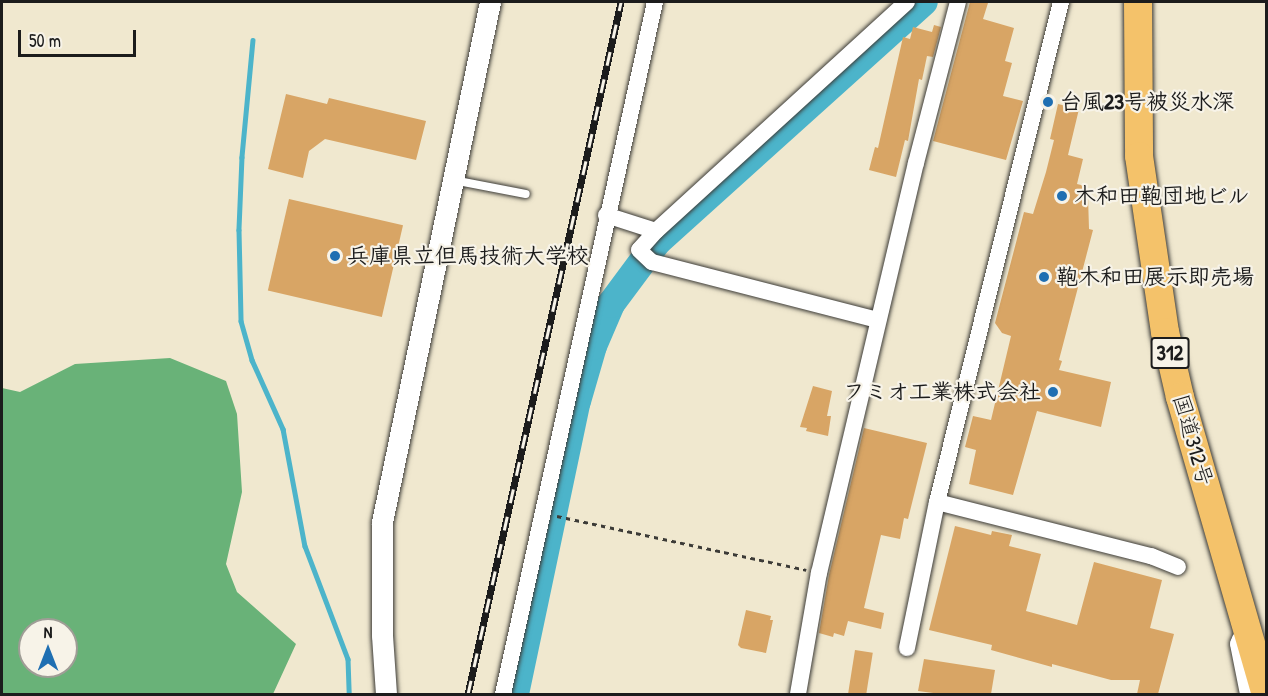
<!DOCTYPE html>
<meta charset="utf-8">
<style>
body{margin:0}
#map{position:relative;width:1268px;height:696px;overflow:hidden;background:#f0e8cf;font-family:"Patrick Hand","Klee One",sans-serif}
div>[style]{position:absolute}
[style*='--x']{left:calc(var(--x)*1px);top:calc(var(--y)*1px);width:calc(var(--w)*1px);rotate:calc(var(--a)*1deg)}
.forest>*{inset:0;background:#69b278}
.stream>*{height:4.5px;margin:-2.25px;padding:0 2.25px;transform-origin:2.25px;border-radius:2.25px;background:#4cb4ca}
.river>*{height:28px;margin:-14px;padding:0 14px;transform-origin:14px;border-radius:14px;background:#4cb4ca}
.building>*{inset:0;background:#d8a565;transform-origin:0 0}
.path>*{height:3px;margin-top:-1.5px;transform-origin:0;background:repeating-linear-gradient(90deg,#3c3b37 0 4.5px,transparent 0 9px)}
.roads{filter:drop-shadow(0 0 2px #3c3b37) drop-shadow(0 0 2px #3c3b37)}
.service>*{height:8px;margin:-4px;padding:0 4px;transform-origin:4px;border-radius:4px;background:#fff}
.minor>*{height:16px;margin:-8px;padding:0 8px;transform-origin:8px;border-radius:8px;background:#fff}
.tertiary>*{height:21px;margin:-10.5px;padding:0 10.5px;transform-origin:10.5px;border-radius:10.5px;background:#fff}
.trunk>*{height:28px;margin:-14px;padding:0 14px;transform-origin:14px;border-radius:14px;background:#f4c26a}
.rail>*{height:7px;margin-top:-3.5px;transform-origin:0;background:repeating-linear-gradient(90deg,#f7f3e8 0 14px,#1c1c1c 0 28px);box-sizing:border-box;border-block:2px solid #1c1c1c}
.dots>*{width:16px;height:16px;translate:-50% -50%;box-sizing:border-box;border:3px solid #f7f3e8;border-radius:50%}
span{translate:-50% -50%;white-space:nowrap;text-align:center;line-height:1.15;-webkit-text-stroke:4.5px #f7f3e8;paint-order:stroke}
.shield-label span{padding:2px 4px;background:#f7f3e8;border:2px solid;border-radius:4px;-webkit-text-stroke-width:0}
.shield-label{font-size:21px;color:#1c1c1c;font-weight:700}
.poi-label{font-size:22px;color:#1c1c1c;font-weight:700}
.left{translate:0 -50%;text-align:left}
.right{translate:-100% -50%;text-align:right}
.street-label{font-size:22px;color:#1c1c1c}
.frame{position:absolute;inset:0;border:3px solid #1c1c1c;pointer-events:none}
.north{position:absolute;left:18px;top:618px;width:60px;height:60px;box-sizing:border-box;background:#f7f3e8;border:2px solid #9f9d96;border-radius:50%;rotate:0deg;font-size:16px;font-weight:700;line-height:24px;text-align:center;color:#1c1c1c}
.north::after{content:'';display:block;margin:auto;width:21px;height:27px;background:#1f6fb2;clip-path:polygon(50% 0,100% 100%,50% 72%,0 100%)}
.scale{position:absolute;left:18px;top:30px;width:118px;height:27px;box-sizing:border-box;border:3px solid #1c1c1c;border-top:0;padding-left:8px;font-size:18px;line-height:21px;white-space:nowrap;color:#1c1c1c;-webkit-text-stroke:4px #f7f3e8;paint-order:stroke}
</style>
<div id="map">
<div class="forest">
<div style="clip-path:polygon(evenodd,170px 358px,226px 381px,237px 414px,242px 492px,226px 564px,237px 592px,296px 644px,273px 694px,2px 694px,2px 388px,20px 392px,75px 364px,170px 358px,30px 630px,66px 630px,66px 666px,30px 666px,30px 630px)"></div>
</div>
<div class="stream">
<div style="--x:253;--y:40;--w:118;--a:95.4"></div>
<div style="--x:242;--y:157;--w:73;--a:92.4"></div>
<div style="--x:239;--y:230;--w:91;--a:88.7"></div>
<div style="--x:241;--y:321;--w:41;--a:74.2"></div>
<div style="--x:252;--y:360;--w:76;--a:65.8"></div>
<div style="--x:283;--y:429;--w:119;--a:79.4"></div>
<div style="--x:305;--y:546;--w:121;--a:69.2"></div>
<div style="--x:348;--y:659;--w:35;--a:88"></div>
</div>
<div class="river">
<div style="--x:515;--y:694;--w:299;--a:-78.1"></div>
<div style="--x:577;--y:401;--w:57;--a:-73.8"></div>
<div style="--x:593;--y:346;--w:46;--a:-66.8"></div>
<div style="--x:611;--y:304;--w:77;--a:-53.4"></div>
<div style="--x:657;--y:242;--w:359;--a:-42"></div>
</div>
<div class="building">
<div style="clip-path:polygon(970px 2px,988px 3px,983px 19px,1014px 28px,1005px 61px,1012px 63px,1003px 96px,1023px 101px,1006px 160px,933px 141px)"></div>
<div style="clip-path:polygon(934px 25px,941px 27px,933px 57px,927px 56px,922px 80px,919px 79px,908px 141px,905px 140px,896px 177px,869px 170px,875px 147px,878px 148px,903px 37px,910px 39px,913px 27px,932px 32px)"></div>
<div style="clip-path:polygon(286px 94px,327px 104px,329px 98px,426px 121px,416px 160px,325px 139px,309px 151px,303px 178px,268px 169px)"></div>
<div style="clip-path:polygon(1058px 104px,1079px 109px,1068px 155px,1083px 159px,1077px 184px,1085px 186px,1083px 195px,1088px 196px,1089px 229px,1093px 230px,1059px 360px,1062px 361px,1059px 370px,1111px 382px,1101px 427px,1037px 411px,1013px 495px,969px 484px,976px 450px,965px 447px,973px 416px,991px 420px,1011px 336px,1002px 333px,995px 323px,1024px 212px,1033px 214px,1046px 172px,1054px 140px,1050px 139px)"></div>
<div style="left:289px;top:199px;width:117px;height:94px;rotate:13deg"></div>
<div style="clip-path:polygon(813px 386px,832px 391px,827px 416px,831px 416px,828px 436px,806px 431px,807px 428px,800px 427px)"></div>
<div style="clip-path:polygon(864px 428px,927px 443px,908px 519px,904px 518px,900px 539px,881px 535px,864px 608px,884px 613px,881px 629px,848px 621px,844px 636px,834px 633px,833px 637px,819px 633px,829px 575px)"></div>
<div style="clip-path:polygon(955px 526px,991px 535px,992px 531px,1012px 535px,1009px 546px,1041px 554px,1026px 611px,1077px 625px,1094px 562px,1162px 580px,1150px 628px,1174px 634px,1158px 694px,1137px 694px,1140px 680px,1111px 680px,1052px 664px,1052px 667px,991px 650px,992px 645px,929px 630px)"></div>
<div style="clip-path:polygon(746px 610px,771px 616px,770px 620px,773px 620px,766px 653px,741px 648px,738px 645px)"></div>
<div style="left:855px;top:650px;width:18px;height:45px;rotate:9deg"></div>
<div style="clip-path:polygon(924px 659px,995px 670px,991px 694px,941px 694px,918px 691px)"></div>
</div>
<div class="path">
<div style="--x:557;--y:516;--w:255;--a:12.2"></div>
</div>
<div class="roads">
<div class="service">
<div style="--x:453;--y:180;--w:74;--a:10.9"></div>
</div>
<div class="minor">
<div style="--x:606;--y:215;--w:52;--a:17.7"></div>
<div style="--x:656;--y:231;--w:340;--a:-42.4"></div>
<div style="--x:656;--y:231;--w:25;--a:132"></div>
<div style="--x:639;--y:250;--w:18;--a:43"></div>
<div style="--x:652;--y:262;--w:233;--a:14.4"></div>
<div style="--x:937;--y:502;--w:221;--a:14.2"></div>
<div style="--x:1151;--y:556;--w:29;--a:22"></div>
<div style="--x:1240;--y:639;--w:5;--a:112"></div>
<div style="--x:1238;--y:644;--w:51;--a:78.7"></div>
<div style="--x:907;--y:648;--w:149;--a:-78.4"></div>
<div style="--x:937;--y:502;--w:515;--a:-76.07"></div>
<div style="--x:503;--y:694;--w:708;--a:-77.61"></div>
<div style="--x:798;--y:694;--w:123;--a:-80.2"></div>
<div style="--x:819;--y:573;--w:421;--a:-76.7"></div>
<div style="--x:916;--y:163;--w:166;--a:-75.4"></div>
</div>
<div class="tertiary">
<div style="--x:386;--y:694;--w:59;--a:-93.9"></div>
<div style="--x:382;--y:635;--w:113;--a:-90"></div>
<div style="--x:382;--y:522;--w:531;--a:-78.27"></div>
</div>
<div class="trunk">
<div style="--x:1138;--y:2;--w:154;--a:89.6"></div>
<div style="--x:1139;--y:156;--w:178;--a:81.6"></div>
<div style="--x:1165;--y:332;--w:67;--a:77"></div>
<div style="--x:1180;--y:397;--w:309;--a:73.9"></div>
</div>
</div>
<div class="rail">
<div style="--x:468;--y:694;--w:709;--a:-77.53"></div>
</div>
<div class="dots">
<div style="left:1048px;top:102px;background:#1f6fb2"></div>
<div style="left:1062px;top:196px;background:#1f6fb2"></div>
<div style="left:335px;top:256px;background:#1f6fb2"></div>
<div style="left:1044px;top:277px;background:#1f6fb2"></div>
<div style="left:1053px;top:392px;background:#1f6fb2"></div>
</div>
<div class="shield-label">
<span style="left:1170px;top:353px">312</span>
</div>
<div class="poi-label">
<span class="left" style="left:1060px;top:102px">台風23号被災水深</span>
<span class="left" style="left:1074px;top:196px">木和田鞄団地ビル</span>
<span class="left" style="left:347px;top:256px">兵庫県立但馬技術大学校</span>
<span class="left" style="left:1056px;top:277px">鞄木和田展示即売場</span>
<span class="right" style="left:1041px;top:392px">フミオ工業株式会社</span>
</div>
<div class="street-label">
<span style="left:1193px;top:440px;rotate:74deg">国道312号</span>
</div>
<div class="frame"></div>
<div class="north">N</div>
<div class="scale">50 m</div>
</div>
